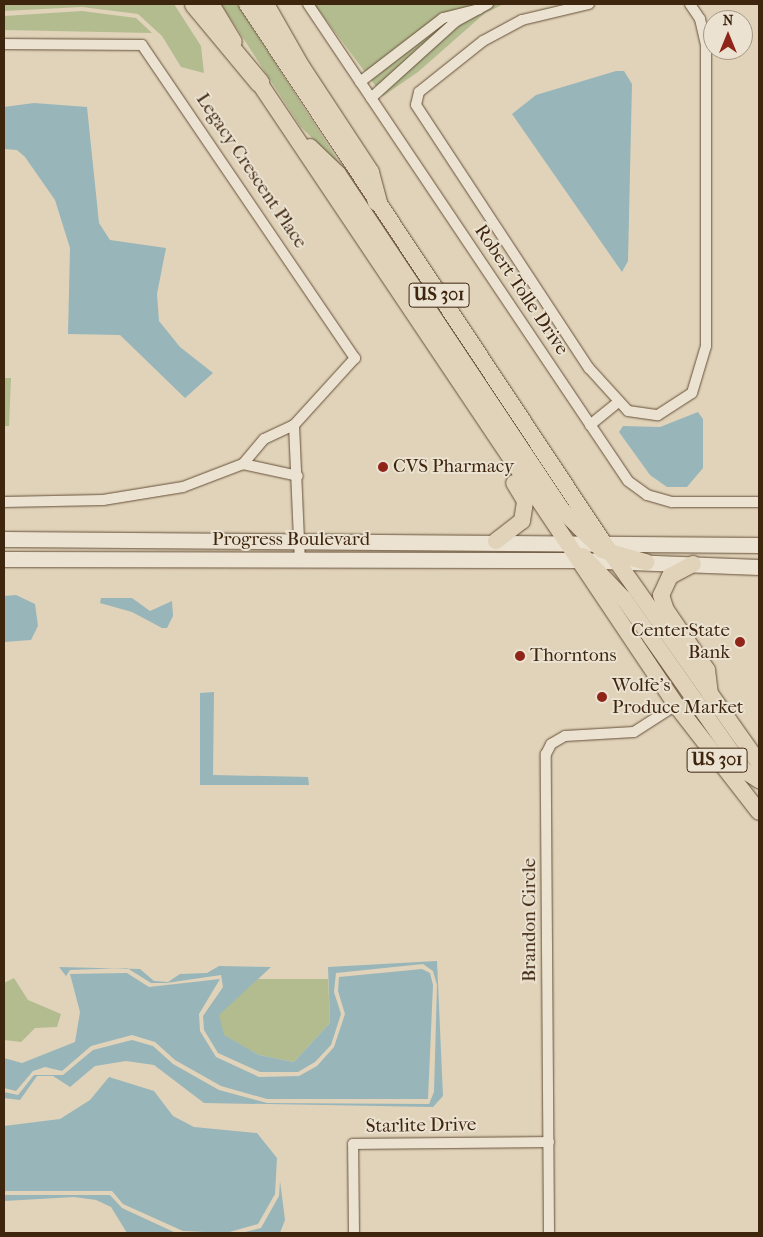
<!DOCTYPE html>
<style>
body{margin:0}
#map{position:relative;width:763px;height:1237px;overflow:hidden;background:#e0d3b9;font-family:"IM FELL French Canon",serif}
div>[style]{position:absolute}
[style*='--x']{left:calc(var(--x)*1px);top:calc(var(--y)*1px);width:calc(var(--w)*1px);rotate:calc(var(--a)*1deg)}
.green>*{inset:0;background:#b3bc8f}
.water>*{inset:0;background:#98b5ba}
.roads{filter:drop-shadow(0 0 1px #665038) drop-shadow(0 0 1px #665038)}
.street>*{height:10px;margin:-5px;padding:0 5px;transform-origin:5px;border-radius:5px;background:#ebe2d2}
.secondary>*{height:15px;margin:-7.5px;padding:0 7.5px;transform-origin:7.5px;border-radius:7.5px;background:#ebe2d2}
.primary>*{height:16px;margin:-8px;padding:0 8px;transform-origin:8px;border-radius:8px;background:#e0d3b9}
.highway>*{height:19px;margin:-9.5px;padding:0 9.5px;transform-origin:9.5px;border-radius:9.5px;background:#e0d3b9}
.dots>*{width:14px;height:14px;translate:-50% -50%;box-sizing:border-box;border:2px solid #ebe2d2;border-radius:50%}
span{translate:-50% -50%;white-space:nowrap;text-align:center;line-height:1.15;-webkit-text-stroke:4px #ebe2d2;paint-order:stroke}
.shield-label span{padding:1px 4px;background:#ebe2d2;border:1px solid;border-radius:4px;-webkit-text-stroke-width:0}
.shield-label{font-size:18px;color:#3e250d;font-weight:700}
.street-label{font-size:19px;color:#3e250d}
.poi-label{font-size:19px;color:#3e250d}
.left{translate:0 -50%;text-align:left}
.right{translate:-100% -50%;text-align:right}
.frame{position:absolute;inset:0;border:5px solid #3e250d;pointer-events:none}
.north{position:absolute;left:703px;top:10px;width:50px;height:50px;box-sizing:border-box;background:#ebe2d2;border:1px solid #a69683;border-radius:50%;rotate:0deg;font-size:14px;font-weight:700;line-height:20px;text-align:center;color:#3e250d}
.north::after{content:'';display:block;margin:auto;width:18px;height:22px;background:#8f2418;clip-path:polygon(50% 0,100% 100%,50% 72%,0 100%)}
</style>
<div id="map">
<div class="green">
<div style="clip-path:polygon(4px 4px,174px 4px,201px 46px,204px 73px,181px 67px,162px 36px,138px 14px,82px 7px,4px 11px)"></div>
<div style="clip-path:polygon(221px 4px,237px 4px,344px 170px,300px 126px)"></div>
<div style="clip-path:polygon(314px 4px,504px 4px,485px 13px,418px 72px,383px 96px)"></div>
<div style="clip-path:polygon(82px 11px,136px 18px,152px 33px,4px 30px,4px 16px)"></div>
<div style="clip-path:polygon(4px 378px,11px 378px,9px 426px,4px 426px)"></div>
<div style="clip-path:polygon(14px 978px,28px 1000px,61px 1014px,57px 1027px,35px 1028px,21px 1042px,4px 1040px,4px 983px)"></div>
<div style="clip-path:polygon(257px 979px,328px 979px,330px 1023px,294px 1062px,259px 1055px,223px 1035px,218px 1015px)"></div>
</div>
<div class="water">
<div style="clip-path:polygon(616px 71px,624px 71px,632px 84px,628px 261px,622px 272px,512px 114px,536px 95px)"></div>
<div style="clip-path:polygon(34px 103px,87px 107px,99px 223px,110px 240px,166px 248px,157px 294px,159px 321px,180px 347px,213px 373px,185px 398px,120px 335px,68px 334px,70px 248px,55px 200px,25px 157px,17px 150px,4px 149px,4px 107px)"></div>
<div style="clip-path:polygon(698px 412px,703px 419px,703px 468px,687px 487px,667px 487px,650px 475px,619px 432px,623px 426px,660px 427px)"></div>
<div style="clip-path:polygon(16px 595px,35px 604px,38px 626px,31px 640px,4px 642px,4px 596px)"></div>
<div style="clip-path:polygon(101px 598px,132px 598px,150px 611px,172px 601px,173px 616px,167px 628px,162px 628px,132px 612px,100px 603px)"></div>
<div style="clip-path:polygon(214px 692px,213px 775px,308px 777px,309px 785px,200px 785px,200px 693px)"></div>
<div style="clip-path:polygon(437px 961px,443px 1096px,433px 1107px,204px 1103px,154px 1065px,126px 1061px,95px 1066px,70px 1087px,53px 1076px,37px 1076px,20px 1100px,4px 1098px,4px 1092px,18px 1095px,34px 1075px,63px 1075px,93px 1050px,132px 1040px,153px 1046px,173px 1064px,219px 1090px,267px 1103px,429px 1104px,434px 1092px,437px 985px,433px 971px,423px 964px,336px 973px,334px 992px,341px 1014px,331px 1045px,315px 1062px,298px 1072px,260px 1072px,218px 1053px,204px 1030px,203px 1016px,223px 987px,221px 975px,166px 983px,151px 983px,127px 968px,70px 970px,66px 976px,59px 967px,140px 969px,154px 981px,168px 982px,180px 974px,207px 973px,219px 966px,271px 967px,219px 1015px,224px 1035px,259px 1055px,294px 1062px,330px 1023px,328px 967px)"></div>
<div style="clip-path:polygon(422px 969px,430px 973px,433px 985px,428px 1099px,267px 1099px,221px 1086px,175px 1060px,155px 1042px,132px 1035px,91px 1046px,62px 1071px,45px 1067px,33px 1071px,16px 1091px,4px 1088px,4px 1058px,22px 1063px,75px 1042px,80px 1012px,70px 974px,127px 973px,149px 987px,220px 979px,199px 1014px,200px 1031px,216px 1057px,259px 1077px,299px 1076px,317px 1066px,334px 1047px,345px 1014px,338px 991px,339px 977px)"></div>
<div style="clip-path:polygon(109px 1077px,154px 1091px,173px 1116px,194px 1127px,257px 1133px,277px 1158px,275px 1194px,258px 1224px,226px 1233px,183px 1231px,123px 1204px,112px 1191px,4px 1191px,4px 1126px,60px 1119px,90px 1100px)"></div>
<div style="clip-path:polygon(280px 1181px,285px 1220px,280px 1233px,241px 1233px,261px 1228px,279px 1196px)"></div>
<div style="clip-path:polygon(4px 1195px,110px 1195px,122px 1208px,176px 1233px,127px 1233px,111px 1207px,96px 1200px,74px 1197px,4px 1201px)"></div>
</div>
<div class="roads">
<div class="street">
<div style="--x:308;--y:4;--w:574;--a:56.14"></div>
<div style="--x:628;--y:481;--w:24;--a:36"></div>
<div style="--x:647;--y:495;--w:26;--a:16"></div>
<div style="--x:672;--y:502;--w:87;--a:0"></div>
<div style="--x:589;--y:4;--w:69;--a:166.6"></div>
<div style="--x:522;--y:20;--w:44;--a:151.7"></div>
<div style="--x:483;--y:41;--w:82;--a:141.4"></div>
<div style="--x:419;--y:92;--w:13;--a:103"></div>
<div style="--x:416;--y:105;--w:315;--a:56.7"></div>
<div style="--x:589;--y:368;--w:58;--a:47.8"></div>
<div style="--x:628;--y:411;--w:30;--a:8"></div>
<div style="--x:658;--y:415;--w:40;--a:-32.9"></div>
<div style="--x:692;--y:393;--w:49;--a:-73.4"></div>
<div style="--x:706;--y:346;--w:301;--a:-90"></div>
<div style="--x:706;--y:45;--w:27;--a:-103"></div>
<div style="--x:700;--y:19;--w:18;--a:-124"></div>
<div style="--x:4;--y:44;--w:138;--a:0.4"></div>
<div style="--x:142;--y:45;--w:379;--a:55.8"></div>
<div style="--x:355;--y:358;--w:91;--a:132.3"></div>
<div style="--x:294;--y:425;--w:33;--a:155"></div>
<div style="--x:264;--y:439;--w:33;--a:130"></div>
<div style="--x:243;--y:464;--w:64;--a:159"></div>
<div style="--x:183;--y:487;--w:81;--a:170.8"></div>
<div style="--x:103;--y:500;--w:99;--a:178.8"></div>
<div style="--x:360;--y:82;--w:105;--a:-37.6"></div>
<div style="--x:443;--y:18;--w:37;--a:-14"></div>
<div style="--x:371;--y:98;--w:113;--a:-42.1"></div>
<div style="--x:455;--y:22;--w:38;--a:-29"></div>
<div style="--x:294;--y:425;--w:136;--a:87.5"></div>
<div style="--x:590;--y:425;--w:35;--a:-39"></div>
<div style="--x:243;--y:464;--w:56;--a:12.3"></div>
<div style="--x:354;--y:1233;--w:89;--a:-90.6"></div>
<div style="--x:353;--y:1144;--w:196;--a:-0.6"></div>
<div style="--x:549;--y:1233;--w:479;--a:-90.4"></div>
<div style="--x:546;--y:754;--w:11;--a:-63"></div>
<div style="--x:551;--y:744;--w:16;--a:-30"></div>
<div style="--x:565;--y:736;--w:69;--a:-3.3"></div>
<div style="--x:634;--y:732;--w:50;--a:-32.7"></div>
</div>
<div class="secondary">
<div style="--x:4;--y:539;--w:755;--a:0.46"></div>
<div style="--x:4;--y:559;--w:574;--a:0.1"></div>
<div style="--x:578;--y:560;--w:181;--a:2.2"></div>
</div>
<div class="primary">
<div style="--x:211;--y:4;--w:44;--a:58.8"></div>
<div style="--x:247;--y:4;--w:645;--a:56.51"></div>
<div style="--x:603;--y:542;--w:271;--a:54.8"></div>
<div style="--x:252;--y:72;--w:762;--a:56.18"></div>
<div style="--x:676;--y:705;--w:135;--a:52.2"></div>
<div style="--x:310;--y:147;--w:39;--a:44"></div>
<div style="--x:338;--y:174;--w:402;--a:56.3"></div>
<div style="--x:561;--y:509;--w:58;--a:45"></div>
<div style="--x:602;--y:550;--w:46;--a:15.3"></div>
<div style="--x:496;--y:541;--w:33;--a:-38"></div>
<div style="--x:522;--y:521;--w:20;--a:-81"></div>
<div style="--x:525;--y:501;--w:21;--a:-121"></div>
<div style="--x:583;--y:556;--w:59;--a:46.4"></div>
<div style="--x:624;--y:599;--w:210;--a:54.9"></div>
<div style="--x:745;--y:771;--w:17;--a:33"></div>
<div style="--x:693;--y:564;--w:26;--a:152"></div>
<div style="--x:670;--y:576;--w:21;--a:115"></div>
<div style="--x:661;--y:595;--w:16;--a:72"></div>
<div style="--x:666;--y:610;--w:73;--a:55.7"></div>
<div style="--x:707;--y:670;--w:24;--a:83"></div>
</div>
<div class="highway">
<div style="--x:194;--y:4;--w:102;--a:50.2"></div>
<div style="--x:264;--y:4;--w:73;--a:60.3"></div>
<div style="--x:300;--y:67;--w:126;--a:56.7"></div>
<div style="--x:369;--y:172;--w:30;--a:75"></div>
</div>
</div>
<div class="dots">
<div style="left:383px;top:467px;background:#8f2418"></div>
<div style="left:740px;top:642px;background:#8f2418"></div>
<div style="left:520px;top:656px;background:#8f2418"></div>
<div style="left:602px;top:697px;background:#8f2418"></div>
</div>
<div class="shield-label">
<span style="left:439px;top:295px">US 301</span>
<span style="left:717px;top:760px">US 301</span>
</div>
<div class="street-label">
<span style="left:251px;top:171px;rotate:56deg">Legacy Crescent Place</span>
<span style="left:521px;top:290px;rotate:56deg">Robert Tolle Drive</span>
<span style="left:291px;top:540px">Progress Boulevard</span>
<span style="left:530px;top:920px;rotate:-90deg">Brandon Circle</span>
<span style="left:421px;top:1126px;rotate:-1deg">Starlite Drive</span>
</div>
<div class="poi-label">
<span class="left" style="left:393px;top:467px">CVS Pharmacy</span>
<span class="right" style="left:730px;top:642px">CenterState<br>Bank</span>
<span class="left" style="left:530px;top:656px">Thorntons</span>
<span class="left" style="left:612px;top:697px">Wolfe's<br>Produce Market</span>
</div>
<div class="frame"></div>
<div class="north">N</div>
</div>
